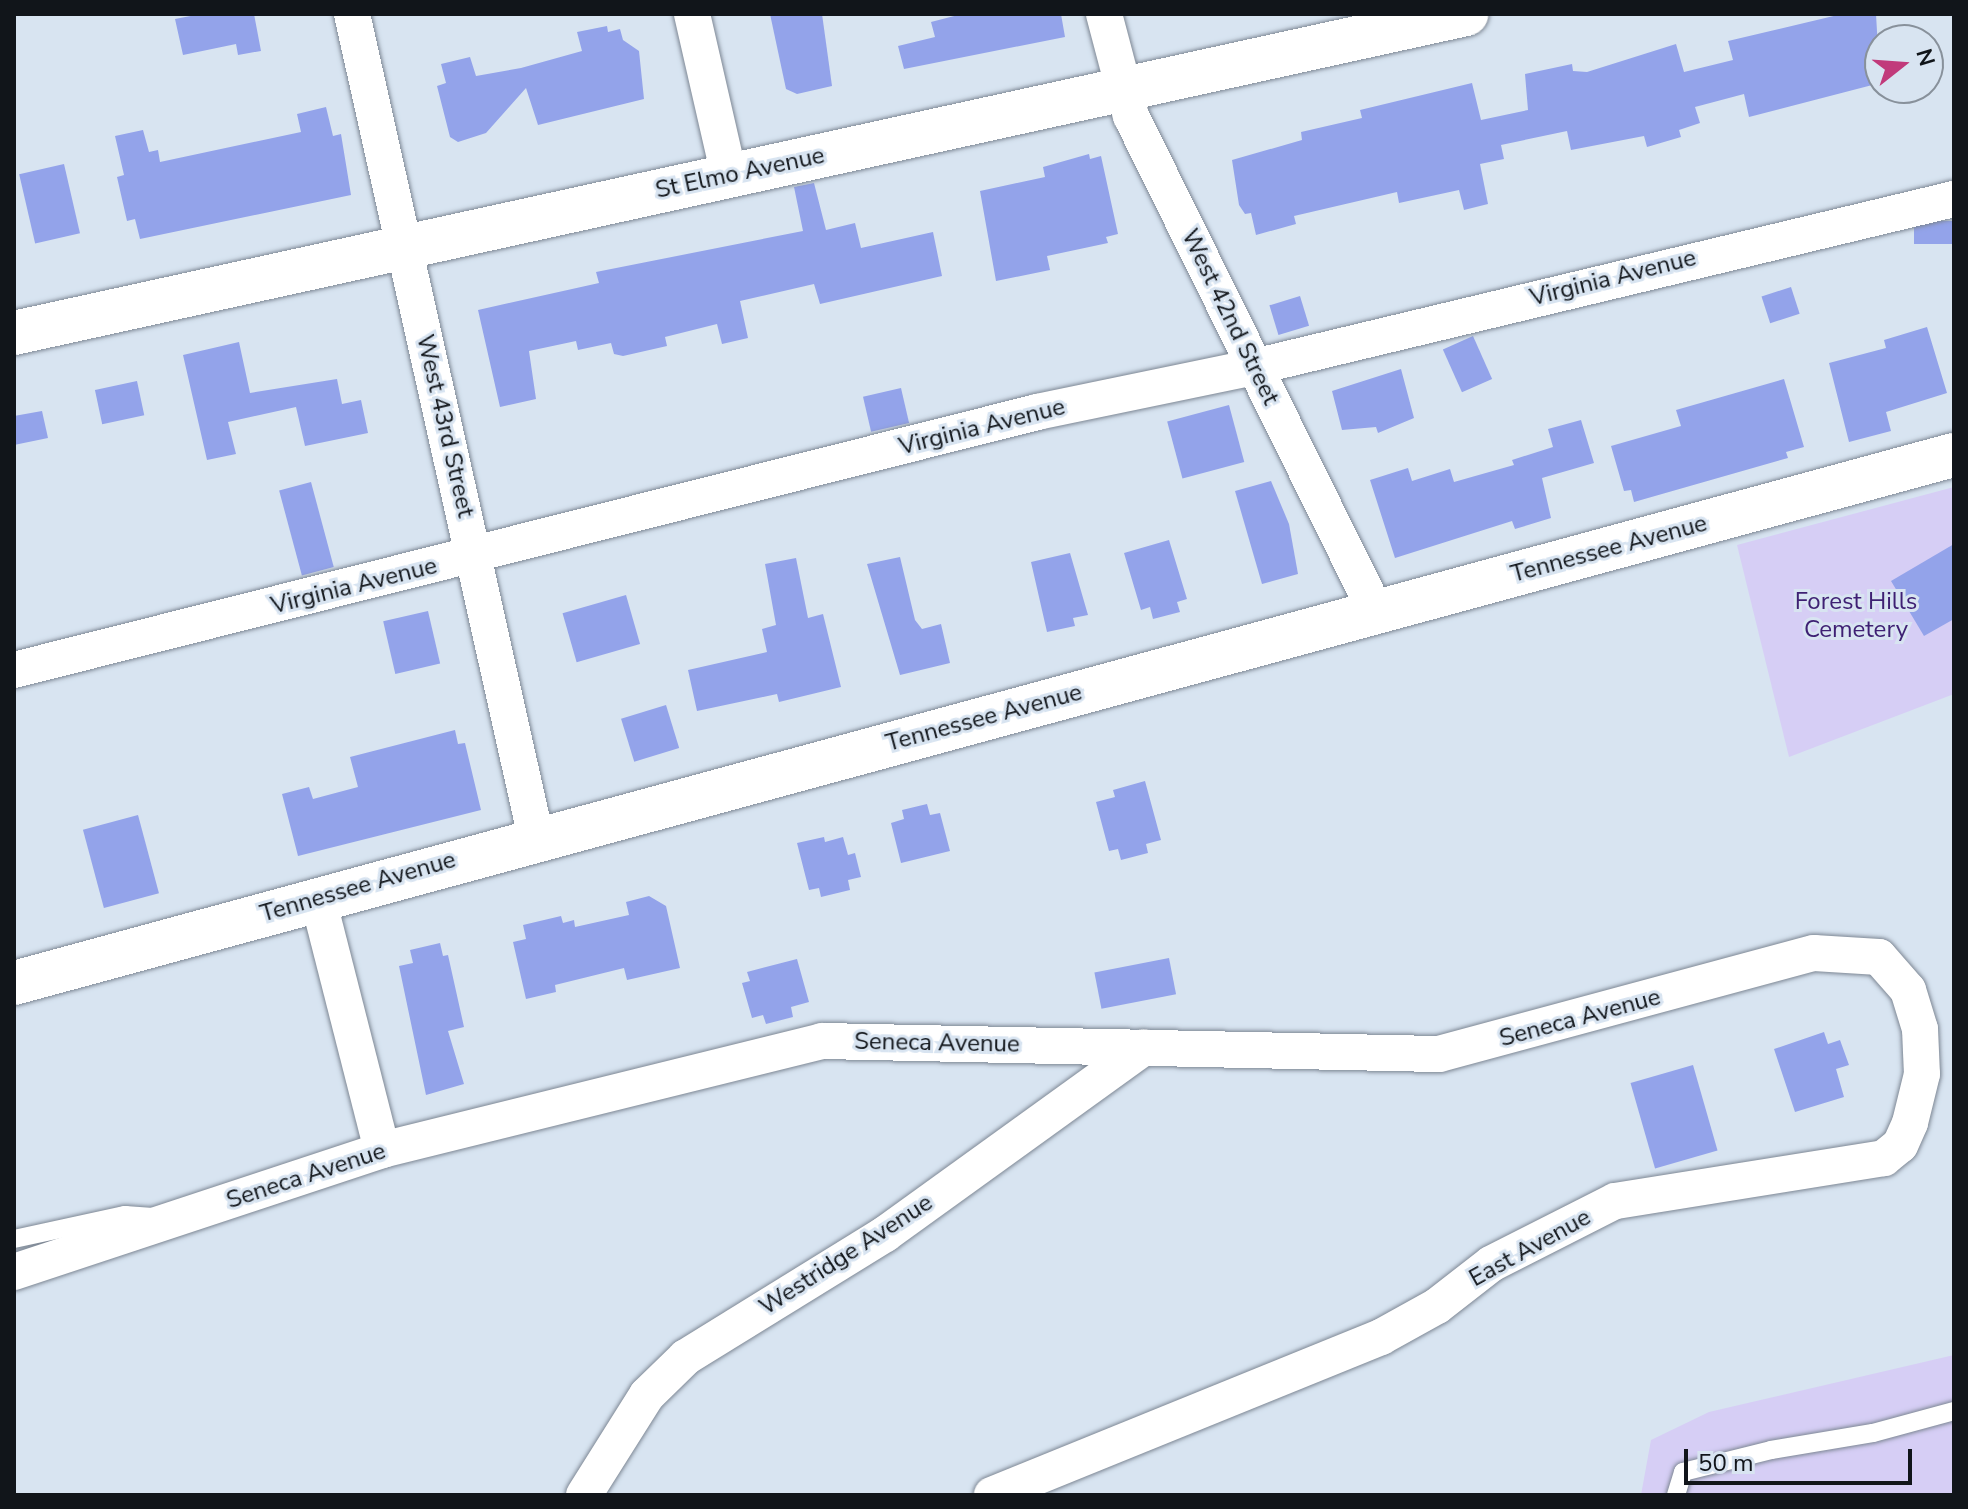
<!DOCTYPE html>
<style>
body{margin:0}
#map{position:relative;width:1968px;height:1509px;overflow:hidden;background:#d8e4f1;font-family:"Nunito Sans",sans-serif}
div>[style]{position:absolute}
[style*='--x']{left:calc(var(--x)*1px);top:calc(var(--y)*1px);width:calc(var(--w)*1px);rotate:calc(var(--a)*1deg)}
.green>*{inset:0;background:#d6cef5}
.building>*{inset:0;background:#93a3ea;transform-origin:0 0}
.roads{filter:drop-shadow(0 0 2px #7d8794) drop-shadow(0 0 2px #7d8794)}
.lane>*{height:18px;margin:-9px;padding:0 9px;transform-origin:9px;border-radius:9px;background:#fff}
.street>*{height:36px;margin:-18px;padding:0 18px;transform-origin:18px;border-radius:18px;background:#fff}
.secondary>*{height:44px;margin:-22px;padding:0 22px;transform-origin:22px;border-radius:22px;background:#fff}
span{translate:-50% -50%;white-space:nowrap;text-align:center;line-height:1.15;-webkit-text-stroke:6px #d8e4f1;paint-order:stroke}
.street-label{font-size:24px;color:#11151a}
.park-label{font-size:24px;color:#3e2073}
.frame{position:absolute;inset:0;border:16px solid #11151a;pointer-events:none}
.north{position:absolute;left:1864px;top:24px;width:80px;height:80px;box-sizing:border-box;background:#d8e4f1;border:2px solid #88919b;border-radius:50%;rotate:73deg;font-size:22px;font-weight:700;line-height:32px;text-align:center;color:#11151a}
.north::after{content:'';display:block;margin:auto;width:28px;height:36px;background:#c13a7b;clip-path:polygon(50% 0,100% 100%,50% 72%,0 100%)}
.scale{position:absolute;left:1684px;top:1449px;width:228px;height:36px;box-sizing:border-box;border:4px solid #11151a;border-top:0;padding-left:10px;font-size:24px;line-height:28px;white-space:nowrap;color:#11151a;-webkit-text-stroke:6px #d8e4f1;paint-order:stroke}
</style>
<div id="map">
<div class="green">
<div style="clip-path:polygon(1954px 487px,1954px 694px,1789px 757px,1737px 545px)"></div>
<div style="clip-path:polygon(1954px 1355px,1954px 1495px,1641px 1495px,1651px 1440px,1709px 1412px)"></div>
</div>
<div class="building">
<div style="clip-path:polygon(201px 14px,254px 14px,261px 51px,238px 55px,236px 44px,183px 55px,175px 19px)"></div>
<div style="clip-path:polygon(770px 14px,822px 14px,832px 86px,797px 94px,786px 89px)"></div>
<div style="clip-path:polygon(962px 14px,1061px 14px,1065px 37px,904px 69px,898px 46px,935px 37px,931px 22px)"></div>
<div style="clip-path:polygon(1842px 14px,1876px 14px,1880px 83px,1749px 117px,1744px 94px,1695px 107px,1700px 123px,1679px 130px,1681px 137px,1647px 147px,1644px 136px,1571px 150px,1567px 131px,1501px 145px,1504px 159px,1480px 164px,1488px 204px,1464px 210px,1459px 190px,1399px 203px,1397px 192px,1294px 216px,1296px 224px,1256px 235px,1251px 213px,1245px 214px,1239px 205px,1232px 160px,1302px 140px,1301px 132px,1362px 118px,1360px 110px,1472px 83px,1481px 120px,1528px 110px,1525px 74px,1572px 64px,1573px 71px,1587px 72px,1676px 44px,1684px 72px,1733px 60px,1728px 41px)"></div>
<div style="clip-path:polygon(607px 26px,608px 32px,620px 29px,623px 40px,639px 51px,644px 99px,538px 125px,526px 88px,486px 133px,458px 142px,450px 137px,437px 86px,446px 83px,441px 64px,470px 57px,476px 76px,521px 68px,582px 51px,577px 32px)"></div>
<div style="clip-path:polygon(326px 107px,333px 136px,341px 134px,351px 195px,140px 239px,135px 219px,127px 221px,117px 177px,124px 175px,115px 136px,143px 130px,149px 152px,158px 150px,160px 162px,301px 132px,297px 114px)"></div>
<div style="clip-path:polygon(1089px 154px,1090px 159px,1101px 156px,1118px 234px,1106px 237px,1108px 243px,1047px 256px,1050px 270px,996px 281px,980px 191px,1045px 177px,1043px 167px)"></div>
<div style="left:64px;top:164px;width:71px;height:46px;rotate:77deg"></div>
<div style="clip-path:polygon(814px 183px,826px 230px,855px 223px,861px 248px,933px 232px,942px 276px,820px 304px,814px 284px,740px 301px,748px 338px,722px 344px,717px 324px,665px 337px,667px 346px,623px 356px,614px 354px,611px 343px,578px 350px,576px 341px,529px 351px,536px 399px,500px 407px,478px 310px,599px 283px,596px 272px,803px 231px,794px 187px)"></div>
<div style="left:1954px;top:221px;width:23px;height:40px;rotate:90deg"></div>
<div style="left:1791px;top:287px;width:28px;height:31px;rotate:72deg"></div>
<div style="left:1300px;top:296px;width:31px;height:32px;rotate:73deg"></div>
<div style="clip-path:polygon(1927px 327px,1947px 393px,1886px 412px,1891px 431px,1849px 442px,1829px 363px,1886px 348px,1884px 340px)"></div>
<div style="left:1473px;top:336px;width:47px;height:33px;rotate:66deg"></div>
<div style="clip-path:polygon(239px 342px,250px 393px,337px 379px,342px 404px,361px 400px,368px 433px,305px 446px,296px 407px,228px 422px,236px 454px,207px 460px,183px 355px)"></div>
<div style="clip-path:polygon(1401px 369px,1414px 418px,1378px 433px,1376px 427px,1342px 430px,1332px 391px)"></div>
<div style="clip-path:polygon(1784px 379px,1804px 447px,1786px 452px,1788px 458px,1634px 502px,1631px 490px,1624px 491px,1611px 446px,1681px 426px,1676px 410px)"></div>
<div style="left:137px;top:381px;width:35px;height:43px;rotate:78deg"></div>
<div style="left:901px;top:388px;width:36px;height:39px;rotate:77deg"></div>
<div style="left:1229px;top:405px;width:59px;height:64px;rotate:75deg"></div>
<div style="clip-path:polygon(42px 411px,48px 438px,14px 445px,14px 416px)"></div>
<div style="clip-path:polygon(1581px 420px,1594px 463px,1542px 478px,1551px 518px,1515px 529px,1512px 521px,1395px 558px,1370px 480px,1408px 468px,1412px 481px,1450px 469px,1454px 482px,1514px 465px,1512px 460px,1553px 447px,1548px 429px)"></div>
<div style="clip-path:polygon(1271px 481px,1289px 524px,1298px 574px,1262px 584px,1235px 491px)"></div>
<div style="left:311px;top:482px;width:88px;height:33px;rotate:75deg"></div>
<div style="clip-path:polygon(1169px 540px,1187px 599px,1177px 602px,1180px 612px,1153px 619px,1150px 607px,1141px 610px,1124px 553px)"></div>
<div style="clip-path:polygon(1954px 544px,1954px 619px,1924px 636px,1891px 581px)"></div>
<div style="clip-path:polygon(1070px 553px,1088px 615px,1073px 618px,1075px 626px,1047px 632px,1031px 562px)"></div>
<div style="clip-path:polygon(900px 557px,915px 620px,922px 629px,941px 624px,950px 663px,900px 675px,867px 564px)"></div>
<div style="clip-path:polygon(796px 558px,808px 618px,823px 614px,841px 687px,779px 702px,777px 694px,697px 711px,688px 670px,767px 652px,762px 629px,776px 625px,765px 564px)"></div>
<div style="left:626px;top:595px;width:51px;height:66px;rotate:74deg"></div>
<div style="left:428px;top:611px;width:54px;height:46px;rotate:77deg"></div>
<div style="left:666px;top:705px;width:45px;height:47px;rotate:73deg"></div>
<div style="clip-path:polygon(455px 730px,458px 744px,465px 743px,481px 810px,298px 856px,282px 794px,309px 787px,313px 799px,358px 787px,350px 757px)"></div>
<div style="clip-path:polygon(1145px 781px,1161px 840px,1146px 844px,1148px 853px,1121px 860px,1118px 849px,1109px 851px,1096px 802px,1115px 797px,1113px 790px)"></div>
<div style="clip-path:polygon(927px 804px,930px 815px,940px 813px,950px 851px,901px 863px,891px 823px,904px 819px,902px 810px)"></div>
<div style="left:138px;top:815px;width:81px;height:57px;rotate:75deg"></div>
<div style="clip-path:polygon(824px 837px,825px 842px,843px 837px,848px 855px,855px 853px,861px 877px,848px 880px,850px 890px,821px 897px,819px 888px,809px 890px,797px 843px)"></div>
<div style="clip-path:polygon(649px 896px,666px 906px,680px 968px,627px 980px,624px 968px,555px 985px,556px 992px,526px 999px,513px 942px,526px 939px,523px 925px,561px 916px,563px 923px,574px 920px,575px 927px,629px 915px,626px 902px)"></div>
<div style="clip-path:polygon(440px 943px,443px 956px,448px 955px,464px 1027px,448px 1031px,464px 1084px,426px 1095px,399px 966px,413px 963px,410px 950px)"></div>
<div style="left:1169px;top:958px;width:37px;height:76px;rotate:79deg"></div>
<div style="clip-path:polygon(797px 959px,809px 1002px,791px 1007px,793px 1017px,766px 1024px,763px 1015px,752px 1018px,742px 983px,750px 981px,747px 972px)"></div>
<div style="clip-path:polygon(1824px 1032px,1828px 1044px,1840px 1040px,1849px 1065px,1836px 1069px,1844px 1097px,1795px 1112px,1774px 1049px)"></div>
<div style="left:1693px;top:1065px;width:89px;height:65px;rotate:74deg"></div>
</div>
<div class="roads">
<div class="lane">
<div style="--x:14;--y:1239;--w:114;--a:-12.2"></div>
<div style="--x:125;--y:1215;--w:28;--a:4"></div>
<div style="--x:1676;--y:1495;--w:24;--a:-73"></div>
<div style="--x:1683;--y:1472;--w:91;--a:-14"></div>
<div style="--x:1771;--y:1450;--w:103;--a:-9.5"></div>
<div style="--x:1873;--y:1433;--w:84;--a:-15.2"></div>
</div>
<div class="street">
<div style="--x:352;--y:14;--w:844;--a:77.41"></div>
<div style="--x:692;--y:14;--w:165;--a:77.1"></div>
<div style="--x:1104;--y:14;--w:106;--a:75.2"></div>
<div style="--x:1131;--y:116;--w:553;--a:63.71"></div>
<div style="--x:14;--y:670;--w:1055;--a:-14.15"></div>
<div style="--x:1037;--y:412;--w:222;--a:-11.7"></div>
<div style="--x:1254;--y:367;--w:720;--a:-13.5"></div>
<div style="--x:318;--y:899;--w:259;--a:75.7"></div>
<div style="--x:14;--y:1272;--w:388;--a:-18.3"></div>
<div style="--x:382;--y:1150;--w:453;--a:-13.9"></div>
<div style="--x:822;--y:1041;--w:617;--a:1.21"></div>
<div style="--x:1439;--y:1054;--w:388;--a:-15.1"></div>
<div style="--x:1814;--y:953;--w:65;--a:3.5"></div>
<div style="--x:1879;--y:957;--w:44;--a:48.7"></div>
<div style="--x:1908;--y:990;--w:41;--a:72.9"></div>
<div style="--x:1920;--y:1029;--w:45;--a:87.5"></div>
<div style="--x:1922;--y:1074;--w:50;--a:103.8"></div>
<div style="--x:1910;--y:1123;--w:24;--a:114"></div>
<div style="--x:1900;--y:1145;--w:21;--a:141"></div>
<div style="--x:1884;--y:1158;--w:272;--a:170.9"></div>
<div style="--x:1615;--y:1201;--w:139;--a:153.1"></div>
<div style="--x:1491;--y:1264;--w:68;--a:142.1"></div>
<div style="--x:1437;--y:1306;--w:64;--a:151"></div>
<div style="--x:1381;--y:1337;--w:420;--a:157.9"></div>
<div style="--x:584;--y:1495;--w:118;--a:-57.8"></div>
<div style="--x:647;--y:1395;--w:54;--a:-44.3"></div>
<div style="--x:686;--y:1357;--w:234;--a:-31.7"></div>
<div style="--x:885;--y:1234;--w:319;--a:-35.8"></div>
</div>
<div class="secondary">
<div style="--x:14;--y:333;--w:1487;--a:-12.39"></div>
<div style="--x:14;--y:983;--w:2011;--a:-15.23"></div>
</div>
</div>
<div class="street-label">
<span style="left:740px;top:173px;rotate:-12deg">St Elmo Avenue</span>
<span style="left:1613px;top:278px;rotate:-14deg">Virginia Avenue</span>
<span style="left:1230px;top:317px;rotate:64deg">West 42nd Street</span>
<span style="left:445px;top:426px;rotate:77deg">West 43rd Street</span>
<span style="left:982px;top:427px;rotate:-14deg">Virginia Avenue</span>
<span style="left:1609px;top:549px;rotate:-15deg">Tennessee Avenue</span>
<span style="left:354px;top:586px;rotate:-14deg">Virginia Avenue</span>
<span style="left:984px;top:718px;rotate:-15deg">Tennessee Avenue</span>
<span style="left:358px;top:887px;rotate:-16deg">Tennessee Avenue</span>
<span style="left:1580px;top:1018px;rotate:-15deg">Seneca Avenue</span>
<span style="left:937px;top:1043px;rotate:1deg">Seneca Avenue</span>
<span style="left:306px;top:1176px;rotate:-18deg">Seneca Avenue</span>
<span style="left:1530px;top:1248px;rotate:-29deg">East Avenue</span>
<span style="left:846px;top:1255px;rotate:-33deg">Westridge Avenue</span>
</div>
<div class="park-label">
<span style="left:1856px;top:616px">Forest Hills<br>Cemetery</span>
</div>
<div class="frame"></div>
<div class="north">N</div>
<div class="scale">50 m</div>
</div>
